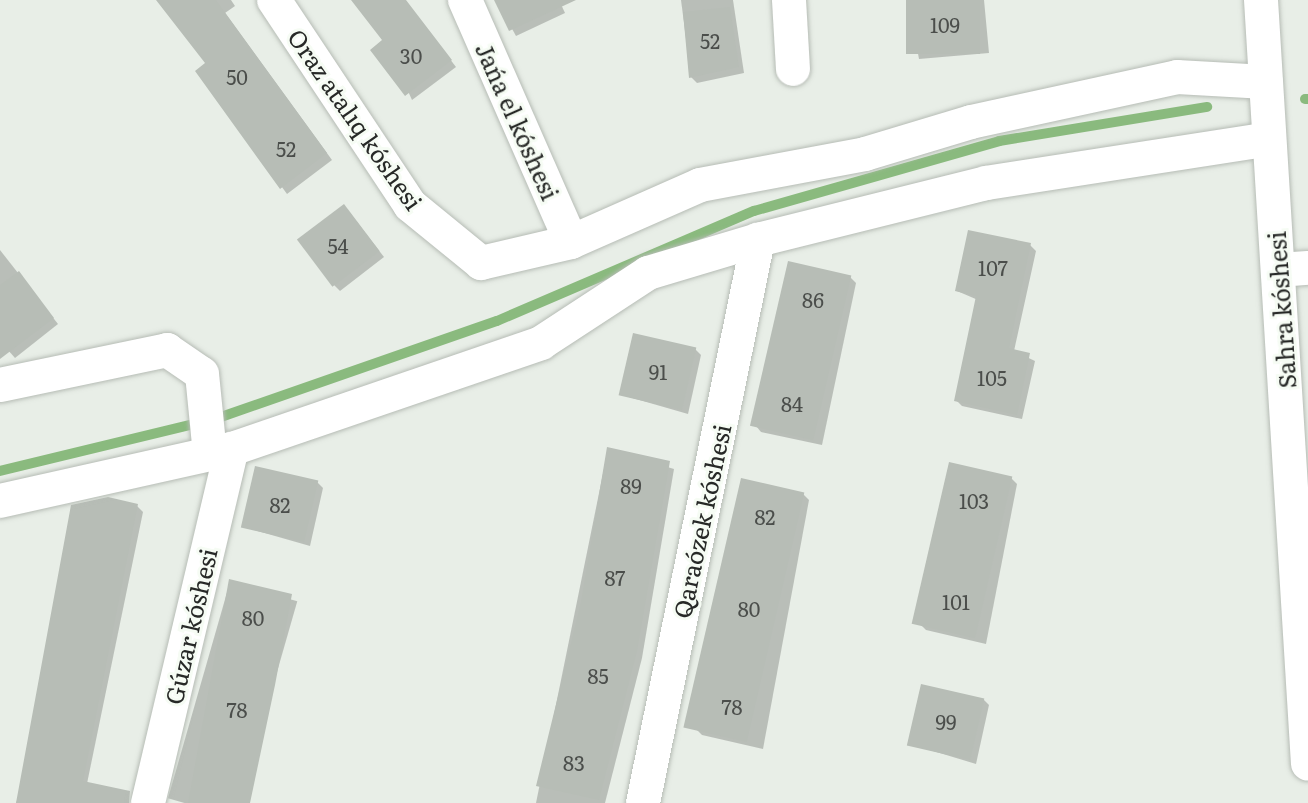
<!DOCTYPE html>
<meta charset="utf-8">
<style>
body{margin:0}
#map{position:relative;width:1308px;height:803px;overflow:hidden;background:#e8eee7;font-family:Literata,serif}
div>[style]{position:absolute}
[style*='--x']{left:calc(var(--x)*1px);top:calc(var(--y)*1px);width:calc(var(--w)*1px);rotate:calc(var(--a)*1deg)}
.shadow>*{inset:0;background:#0003;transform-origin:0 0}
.stream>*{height:10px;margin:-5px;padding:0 5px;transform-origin:5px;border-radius:5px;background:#8aba7e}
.building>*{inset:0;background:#b7bdb6;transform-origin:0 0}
.roads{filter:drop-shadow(0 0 2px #b6bcb5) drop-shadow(0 0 2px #b6bcb5)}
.street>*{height:34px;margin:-17px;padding:0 17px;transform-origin:17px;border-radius:17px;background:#fff}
span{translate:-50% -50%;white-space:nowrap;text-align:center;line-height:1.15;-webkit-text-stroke:6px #f6fcf4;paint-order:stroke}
.number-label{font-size:20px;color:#4b4e4b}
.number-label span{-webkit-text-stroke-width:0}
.street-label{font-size:24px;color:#272927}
</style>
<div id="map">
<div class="shadow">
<div style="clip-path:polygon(161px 0,231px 0,235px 6px,225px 13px,332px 160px,287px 194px,198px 71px,208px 64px)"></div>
<div style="clip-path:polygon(354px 0,405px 0,456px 67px,412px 100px,385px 40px)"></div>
<div style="clip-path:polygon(496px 0,559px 0,565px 13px,516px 36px)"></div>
<div style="clip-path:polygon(681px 0,733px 0,744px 73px,697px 83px,691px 77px)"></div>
<div style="clip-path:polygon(908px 0,984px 0,989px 53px,919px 59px)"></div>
<div style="clip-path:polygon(350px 213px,384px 257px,340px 291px,334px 285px)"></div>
<div style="clip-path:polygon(1030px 245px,1036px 251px,1014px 351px,1035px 361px,1022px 419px,962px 406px,956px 400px,978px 300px,957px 291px)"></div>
<div style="clip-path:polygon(0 250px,58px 324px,15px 358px,0 341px)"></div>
<div style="clip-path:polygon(850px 277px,856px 283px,822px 445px,761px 432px,756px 426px)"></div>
<div style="clip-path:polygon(695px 349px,701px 355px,688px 414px,622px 395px)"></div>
<div style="clip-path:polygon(608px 449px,674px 469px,642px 658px,605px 803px,536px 803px)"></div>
<div style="clip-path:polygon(1011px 478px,1017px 484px,986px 644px,926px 630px,920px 624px)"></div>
<div style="clip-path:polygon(317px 482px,323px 488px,310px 546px,244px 527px)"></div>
<div style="clip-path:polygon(803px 494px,809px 500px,763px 749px,702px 735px,696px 729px)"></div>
<div style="clip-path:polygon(137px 506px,143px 512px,83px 803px,16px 803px)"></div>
<div style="left:230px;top:582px;width:70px;height:225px;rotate:16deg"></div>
<div style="clip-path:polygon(983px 699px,989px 705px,976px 764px,910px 744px)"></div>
</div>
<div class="stream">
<div style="--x:1305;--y:99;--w:3;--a:0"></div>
<div style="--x:218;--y:418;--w:295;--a:-19.2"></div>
<div style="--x:497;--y:321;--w:280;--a:-23.2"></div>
<div style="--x:754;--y:211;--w:255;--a:-15.9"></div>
<div style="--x:999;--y:141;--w:211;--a:-9.3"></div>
<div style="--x:0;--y:471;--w:200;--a:-13.6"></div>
</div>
<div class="building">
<div style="clip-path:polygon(156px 0,216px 0,327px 153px,280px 189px,195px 71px,205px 63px)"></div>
<div style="clip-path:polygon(351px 0,406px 0,452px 60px,405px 96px,370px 50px,382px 40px)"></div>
<div style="clip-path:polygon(494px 0,576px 0,509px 31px)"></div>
<div style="left:906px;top:0;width:74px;height:54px"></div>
<div style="clip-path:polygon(730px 7px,739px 67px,689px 78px,683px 12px)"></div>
<div style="left:344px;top:204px;width:59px;height:59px;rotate:53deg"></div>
<div style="clip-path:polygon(968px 230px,1031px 243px,1009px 348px,1030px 353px,1017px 415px,954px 401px,976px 296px,955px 291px)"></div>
<div style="left:788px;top:261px;width:65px;height:169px;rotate:13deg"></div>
<div style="clip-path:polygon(19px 271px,54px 318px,0 359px,0 285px)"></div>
<div style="left:633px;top:333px;width:65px;height:64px;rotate:13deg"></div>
<div style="clip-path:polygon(607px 447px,670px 461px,637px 651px,599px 800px,536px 786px,581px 602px)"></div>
<div style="left:949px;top:462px;width:65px;height:166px;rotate:13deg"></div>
<div style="left:255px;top:466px;width:65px;height:63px;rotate:13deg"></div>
<div style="left:741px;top:478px;width:65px;height:256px;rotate:13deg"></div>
<div style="clip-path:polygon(108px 497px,138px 504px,83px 781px,130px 791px,129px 803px,16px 803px,71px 505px)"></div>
<div style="clip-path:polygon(229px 579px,292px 594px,275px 685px,250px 803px,188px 803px)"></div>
<div style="left:921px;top:684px;width:65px;height:63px;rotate:13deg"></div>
</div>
<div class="roads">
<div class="street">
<div style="--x:274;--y:0;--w:246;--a:56.4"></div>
<div style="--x:410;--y:205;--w:92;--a:39.2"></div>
<div style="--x:481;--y:263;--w:92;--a:-13.1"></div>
<div style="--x:571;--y:242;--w:141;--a:-23.8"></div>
<div style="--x:700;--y:185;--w:168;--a:-10.6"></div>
<div style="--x:865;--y:154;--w:111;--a:-16.8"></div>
<div style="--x:971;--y:122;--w:211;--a:-12.3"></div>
<div style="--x:1177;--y:77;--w:89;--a:3.2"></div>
<div style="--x:465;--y:0;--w:264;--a:66.3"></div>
<div style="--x:789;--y:0;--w:69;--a:86.7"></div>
<div style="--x:1261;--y:0;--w:765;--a:86.48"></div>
<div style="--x:1278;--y:270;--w:30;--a:-4"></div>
<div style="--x:0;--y:385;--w:171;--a:-11.8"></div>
<div style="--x:167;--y:350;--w:42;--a:34.4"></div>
<div style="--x:202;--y:374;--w:80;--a:84.3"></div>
<div style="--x:0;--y:501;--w:238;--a:-12.6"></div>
<div style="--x:232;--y:449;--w:327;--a:-18.9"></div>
<div style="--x:541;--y:343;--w:128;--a:-33.2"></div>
<div style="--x:648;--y:273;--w:115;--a:-16.7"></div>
<div style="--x:758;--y:240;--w:235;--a:-14"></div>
<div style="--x:986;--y:183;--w:286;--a:-8.8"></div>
<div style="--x:148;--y:803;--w:364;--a:-76.7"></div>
<div style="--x:643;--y:803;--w:575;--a:-78.46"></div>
</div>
</div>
<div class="number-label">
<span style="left:945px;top:24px">109</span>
<span style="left:710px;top:40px">52</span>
<span style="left:411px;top:55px">30</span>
<span style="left:237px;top:76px">50</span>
<span style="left:286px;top:148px">52</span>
<span style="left:338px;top:245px">54</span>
<span style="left:993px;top:267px">107</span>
<span style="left:813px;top:299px">86</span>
<span style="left:658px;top:371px">91</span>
<span style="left:992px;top:377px">105</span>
<span style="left:792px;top:403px">84</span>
<span style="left:631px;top:485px">89</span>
<span style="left:974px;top:500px">103</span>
<span style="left:280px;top:504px">82</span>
<span style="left:765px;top:516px">82</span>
<span style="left:615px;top:577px">87</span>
<span style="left:956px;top:601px">101</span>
<span style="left:749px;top:608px">80</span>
<span style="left:253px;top:617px">80</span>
<span style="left:598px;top:675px">85</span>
<span style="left:732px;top:706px">78</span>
<span style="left:237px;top:709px">78</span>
<span style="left:946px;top:721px">99</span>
<span style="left:574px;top:762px">83</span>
</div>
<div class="street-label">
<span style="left:356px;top:119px;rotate:55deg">Oraz atalıq kóshesi</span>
<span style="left:518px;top:121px;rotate:66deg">Jańa el kóshesi</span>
<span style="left:1281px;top:310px;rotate:-94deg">Sahra kóshesi</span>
<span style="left:701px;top:521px;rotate:-78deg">Qaraózek kóshesi</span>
<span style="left:190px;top:626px;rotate:-77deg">Gúzar kóshesi</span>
</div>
</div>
